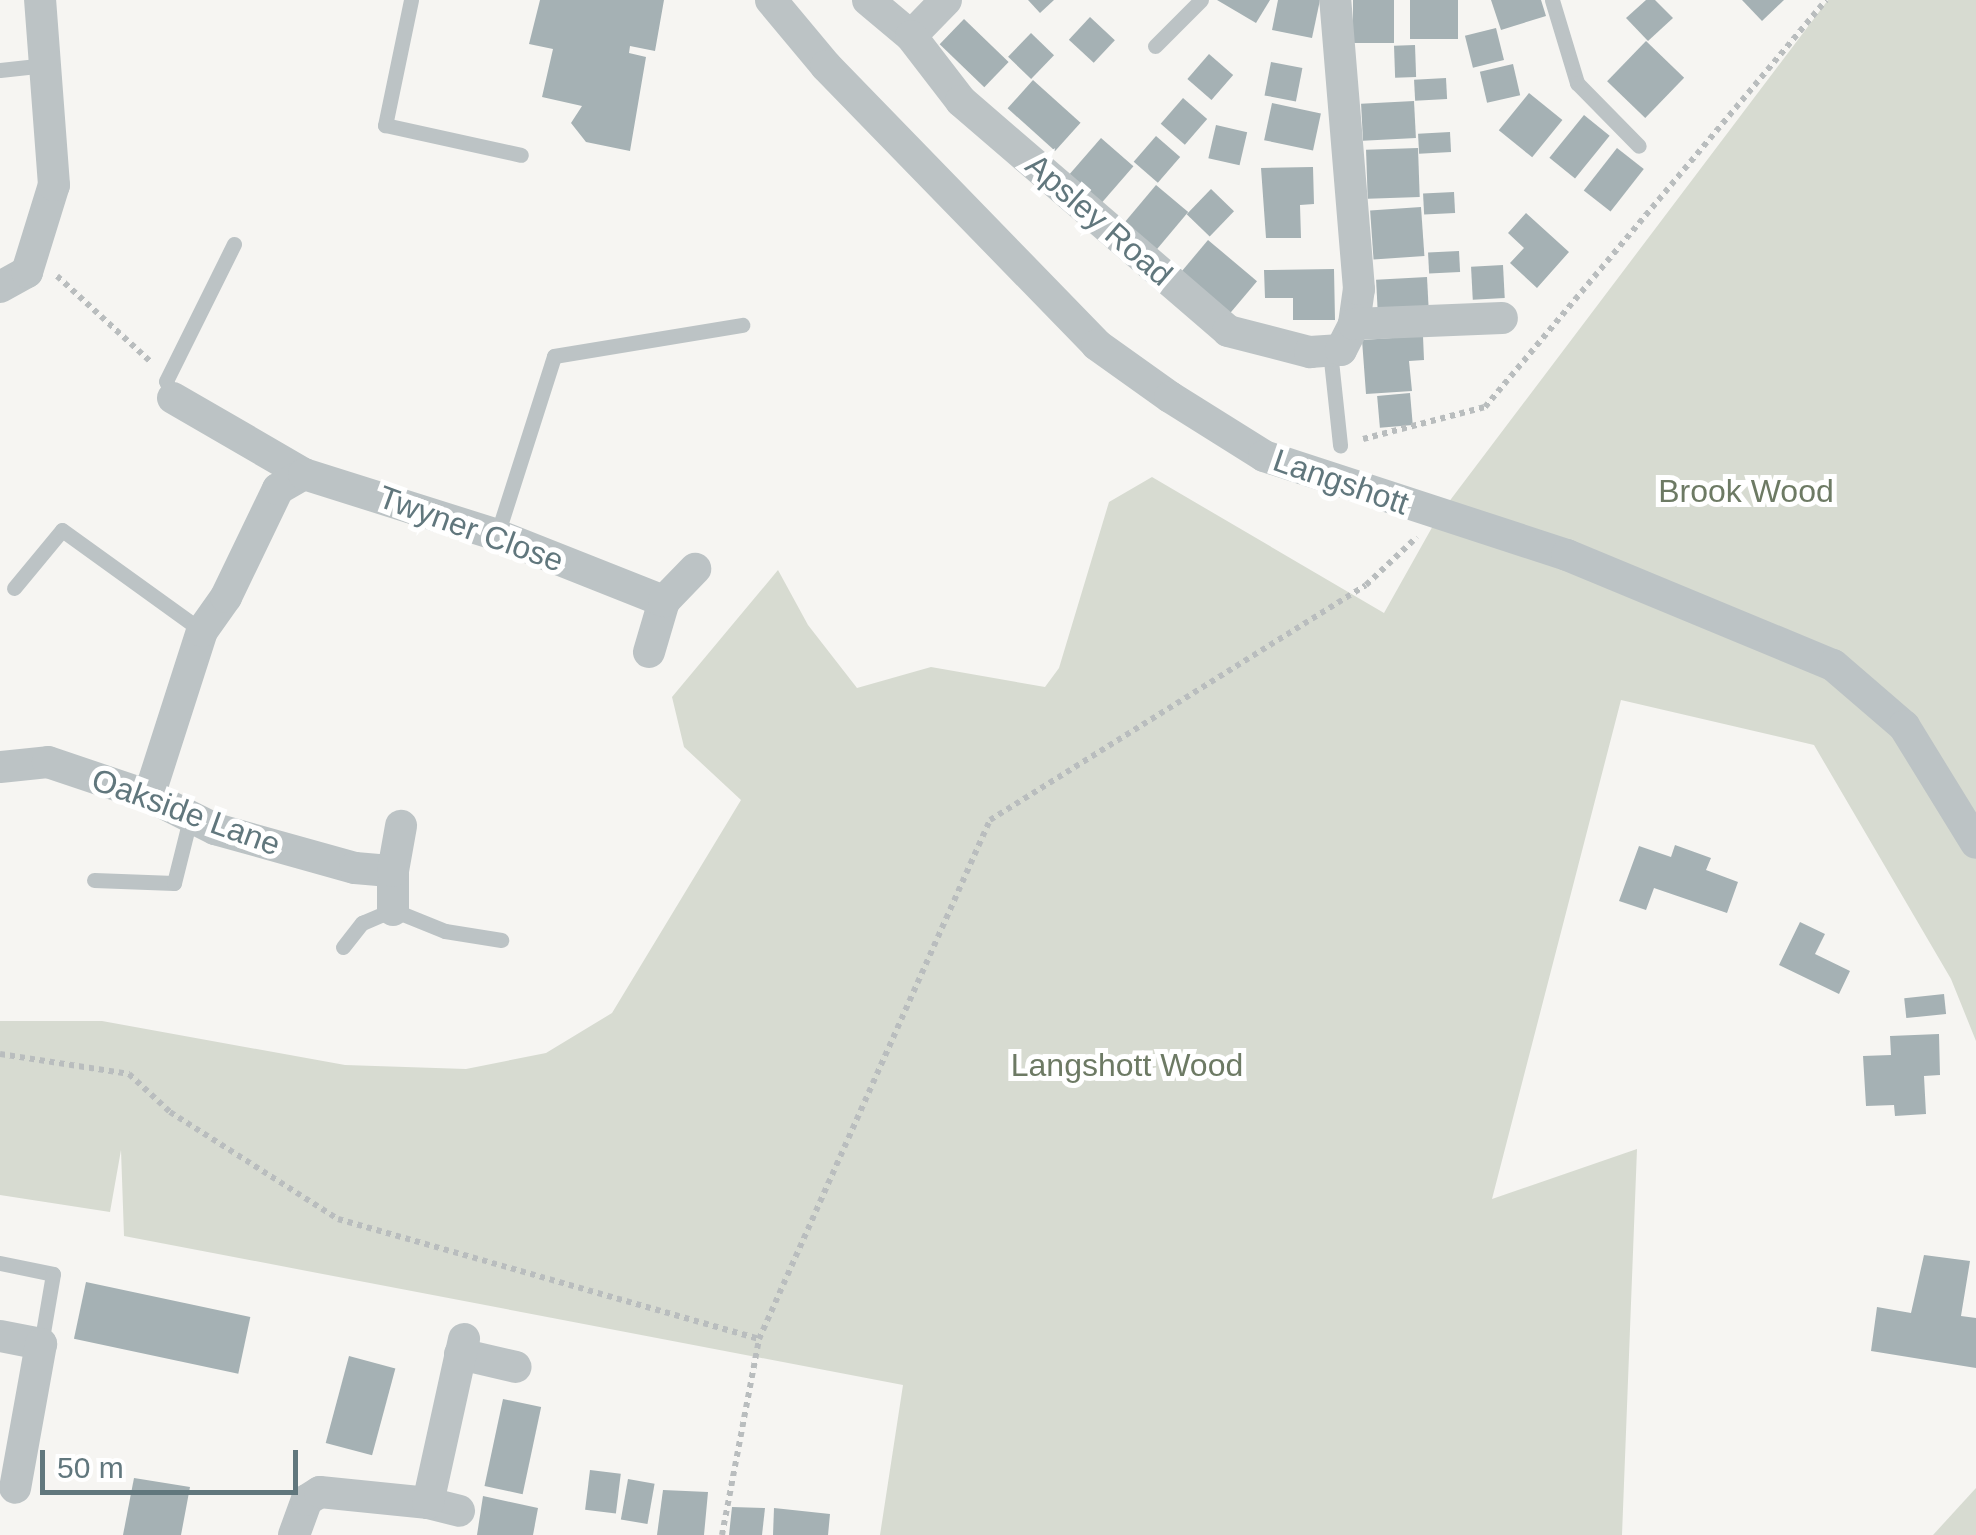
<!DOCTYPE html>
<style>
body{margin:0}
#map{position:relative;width:1976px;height:1535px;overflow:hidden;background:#f6f5f2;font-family:Arial,sans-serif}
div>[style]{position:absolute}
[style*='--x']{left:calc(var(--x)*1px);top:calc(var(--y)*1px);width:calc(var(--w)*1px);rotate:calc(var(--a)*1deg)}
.green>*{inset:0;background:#d7dbd1}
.building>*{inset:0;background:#a5b1b4;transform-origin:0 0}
.path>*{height:6px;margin-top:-3px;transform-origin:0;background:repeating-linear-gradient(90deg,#b9bdbe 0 5px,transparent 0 10px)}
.service>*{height:15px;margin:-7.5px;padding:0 7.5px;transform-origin:7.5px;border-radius:7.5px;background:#bcc3c5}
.minor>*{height:32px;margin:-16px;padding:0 16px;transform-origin:16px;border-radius:16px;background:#bcc3c5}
span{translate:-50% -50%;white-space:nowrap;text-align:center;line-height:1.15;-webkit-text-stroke:10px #fff;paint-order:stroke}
.street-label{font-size:32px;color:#61777d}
.park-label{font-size:32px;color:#6d7a64}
.scale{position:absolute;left:40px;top:1450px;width:258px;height:45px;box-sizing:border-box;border:5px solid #61777d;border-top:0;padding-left:12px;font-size:30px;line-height:35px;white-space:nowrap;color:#61777d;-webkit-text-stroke:8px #fff;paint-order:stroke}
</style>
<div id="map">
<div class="green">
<div style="clip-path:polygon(1828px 0,1976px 0,1976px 1041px,1951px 979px,1814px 745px,1621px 700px,1492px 1199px,1637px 1149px,1622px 1535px,880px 1535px,903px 1385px,124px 1236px,121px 1150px,110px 1212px,0 1195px,0 1021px,102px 1021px,345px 1065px,466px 1069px,546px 1053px,612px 1013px,741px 800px,684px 747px,672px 697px,778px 570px,808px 625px,857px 688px,931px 667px,1045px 687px,1059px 668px,1109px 502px,1152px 477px,1384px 613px,1439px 515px)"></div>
<div style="clip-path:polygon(1976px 1488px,1976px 1535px,1933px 1535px)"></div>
</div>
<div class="building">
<div style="clip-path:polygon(540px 0,664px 0,655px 51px,630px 46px,629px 53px,646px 57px,630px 151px,586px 142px,571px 123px,582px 106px,542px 97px,553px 49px,529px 44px)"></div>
<div style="clip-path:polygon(1028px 0,1054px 0,1040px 13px)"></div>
<div style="clip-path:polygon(1217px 0,1270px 0,1256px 23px)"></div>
<div style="clip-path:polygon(1278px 0,1320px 0,1312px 38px,1272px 30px)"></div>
<div style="left:1353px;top:0;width:41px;height:43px"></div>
<div style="left:1410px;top:0;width:48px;height:39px"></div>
<div style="clip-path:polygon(1491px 0,1541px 0,1546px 16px,1501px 30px)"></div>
<div style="clip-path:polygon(1646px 0,1655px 0,1673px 18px,1648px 41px,1626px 18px)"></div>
<div style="clip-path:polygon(1742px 0,1784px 0,1762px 21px)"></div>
<div style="left:1090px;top:17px;width:34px;height:31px;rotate:43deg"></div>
<div style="left:964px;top:19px;width:62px;height:35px;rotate:44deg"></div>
<div style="left:1496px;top:28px;width:33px;height:32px;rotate:76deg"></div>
<div style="left:1031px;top:33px;width:32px;height:33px;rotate:44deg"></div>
<div style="left:1646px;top:41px;width:53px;height:56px;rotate:44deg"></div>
<div style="left:1415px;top:45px;width:32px;height:21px;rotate:88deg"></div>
<div style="left:1209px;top:54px;width:32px;height:33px;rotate:41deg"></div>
<div style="left:1271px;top:62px;width:32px;height:34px;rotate:11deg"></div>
<div style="left:1513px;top:64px;width:32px;height:34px;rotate:77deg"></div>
<div style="left:1446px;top:78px;width:21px;height:32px;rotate:87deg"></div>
<div style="left:1033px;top:80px;width:64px;height:38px;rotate:42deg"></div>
<div style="left:1529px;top:93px;width:43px;height:48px;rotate:39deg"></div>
<div style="left:1183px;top:98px;width:32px;height:34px;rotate:41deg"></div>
<div style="left:1414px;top:101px;width:37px;height:53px;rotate:87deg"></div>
<div style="left:1272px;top:103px;width:50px;height:38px;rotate:12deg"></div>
<div style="left:1584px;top:115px;width:33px;height:55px;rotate:39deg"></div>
<div style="left:1216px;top:125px;width:32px;height:34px;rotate:13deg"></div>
<div style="left:1450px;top:132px;width:20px;height:32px;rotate:87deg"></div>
<div style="left:1156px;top:136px;width:32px;height:34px;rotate:41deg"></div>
<div style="left:1101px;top:138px;width:43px;height:48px;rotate:41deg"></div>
<div style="left:1418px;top:148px;width:49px;height:52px;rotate:88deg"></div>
<div style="left:1617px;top:148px;width:34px;height:54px;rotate:38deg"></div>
<div style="clip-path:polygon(1313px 167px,1314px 204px,1300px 205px,1301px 238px,1266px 238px,1261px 168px)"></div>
<div style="left:1156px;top:185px;width:42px;height:49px;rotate:40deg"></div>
<div style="left:1211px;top:189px;width:32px;height:35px;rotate:44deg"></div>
<div style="left:1454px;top:192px;width:21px;height:31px;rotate:87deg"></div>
<div style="left:1421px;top:207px;width:49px;height:51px;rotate:86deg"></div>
<div style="clip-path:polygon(1526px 213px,1569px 252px,1537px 288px,1510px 263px,1524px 248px,1508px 233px)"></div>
<div style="left:1208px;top:240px;width:64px;height:44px;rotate:40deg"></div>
<div style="left:1459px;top:251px;width:21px;height:31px;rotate:87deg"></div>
<div style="left:1503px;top:265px;width:33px;height:32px;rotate:87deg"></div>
<div style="clip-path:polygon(1334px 269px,1335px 320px,1293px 320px,1293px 298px,1265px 298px,1264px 270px)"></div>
<div style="left:1427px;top:277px;width:35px;height:51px;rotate:87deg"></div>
<div style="clip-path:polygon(1423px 336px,1424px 360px,1409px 361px,1412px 391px,1366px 394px,1362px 340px)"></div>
<div style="left:1410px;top:393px;width:32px;height:33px;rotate:85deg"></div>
<div style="clip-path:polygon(1675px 845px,1711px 858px,1706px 870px,1738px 882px,1727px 913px,1654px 888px,1646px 910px,1619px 901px,1639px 846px,1671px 857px)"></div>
<div style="clip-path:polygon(1800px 922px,1825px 934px,1815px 954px,1850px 971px,1839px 994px,1779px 965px)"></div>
<div style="left:1944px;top:994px;width:20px;height:40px;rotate:84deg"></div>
<div style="clip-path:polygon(1939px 1034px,1940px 1075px,1924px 1076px,1926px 1114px,1895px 1116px,1894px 1105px,1866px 1106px,1863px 1056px,1891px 1055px,1890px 1036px)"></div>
<div style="clip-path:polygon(1924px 1255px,1970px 1261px,1961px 1316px,1976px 1318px,1976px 1368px,1871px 1351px,1877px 1307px,1911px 1313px)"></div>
<div style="left:86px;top:1282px;width:168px;height:58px;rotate:12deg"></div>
<div style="left:349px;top:1356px;width:48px;height:90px;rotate:15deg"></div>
<div style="left:503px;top:1399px;width:39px;height:89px;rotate:12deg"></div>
<div style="left:590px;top:1470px;width:31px;height:40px;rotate:7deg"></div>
<div style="clip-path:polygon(134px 1478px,190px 1487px,181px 1535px,123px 1535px)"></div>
<div style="left:628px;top:1479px;width:27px;height:41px;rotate:10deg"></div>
<div style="clip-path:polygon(663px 1490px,708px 1492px,704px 1535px,657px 1535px)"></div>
<div style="clip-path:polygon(483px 1496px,538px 1508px,533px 1535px,477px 1535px)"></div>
<div style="clip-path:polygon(732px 1507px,765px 1508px,762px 1535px,729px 1535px)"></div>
<div style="clip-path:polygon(774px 1508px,830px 1514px,828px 1535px,773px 1535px)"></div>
</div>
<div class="path">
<div style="--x:57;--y:276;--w:127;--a:42.5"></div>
<div style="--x:1363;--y:439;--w:126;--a:-14.7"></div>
<div style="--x:1485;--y:407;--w:531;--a:-50.04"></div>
<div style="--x:0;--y:1054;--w:131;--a:8.8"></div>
<div style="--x:129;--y:1074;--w:56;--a:42.8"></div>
<div style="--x:170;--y:1112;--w:199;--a:32.5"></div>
<div style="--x:338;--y:1219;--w:438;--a:15.9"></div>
<div style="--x:759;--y:1339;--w:568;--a:-66.01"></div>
<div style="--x:990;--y:820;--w:443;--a:-32"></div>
<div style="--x:1366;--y:585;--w:70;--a:-43.3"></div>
<div style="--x:722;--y:1535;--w:199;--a:-79.3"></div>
</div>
<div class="service">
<div style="--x:411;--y:0;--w:128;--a:101.7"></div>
<div style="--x:385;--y:125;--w:139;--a:12.4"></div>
<div style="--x:1552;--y:0;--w:87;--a:73.2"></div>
<div style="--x:1577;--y:83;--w:88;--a:45.5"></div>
<div style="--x:1155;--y:46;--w:65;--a:-45"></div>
<div style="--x:0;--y:70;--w:46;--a:-6.2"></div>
<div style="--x:1330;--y:351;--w:95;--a:83.9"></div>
<div style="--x:173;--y:398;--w:18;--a:-112"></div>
<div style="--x:166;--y:381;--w:153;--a:-63.6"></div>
<div style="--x:497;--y:535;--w:188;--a:-72.3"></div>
<div style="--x:554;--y:356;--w:191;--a:-9.4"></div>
<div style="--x:14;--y:588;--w:75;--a:-50.4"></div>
<div style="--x:62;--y:530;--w:173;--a:35.8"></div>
<div style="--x:94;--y:880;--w:80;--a:2.1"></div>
<div style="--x:174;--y:883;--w:66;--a:-76"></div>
<div style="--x:343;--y:947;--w:31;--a:-52"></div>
<div style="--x:362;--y:923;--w:34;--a:-23"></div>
<div style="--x:393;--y:910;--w:56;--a:22"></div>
<div style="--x:445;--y:931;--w:57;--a:9.1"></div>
<div style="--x:0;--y:1263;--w:54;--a:11.7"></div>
<div style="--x:53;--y:1274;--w:71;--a:99.7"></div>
</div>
<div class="minor">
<div style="--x:771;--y:0;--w:86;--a:50.2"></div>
<div style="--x:826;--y:66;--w:389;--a:45.8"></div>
<div style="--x:1097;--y:345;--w:90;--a:35.5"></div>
<div style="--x:1170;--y:397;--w:111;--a:32.1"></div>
<div style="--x:1264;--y:456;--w:319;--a:18.1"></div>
<div style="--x:1567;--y:555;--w:288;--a:22.5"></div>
<div style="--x:1833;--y:665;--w:94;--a:40.7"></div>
<div style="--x:1904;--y:726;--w:137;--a:58.4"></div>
<div style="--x:868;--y:0;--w:56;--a:39.9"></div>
<div style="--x:946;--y:0;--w:50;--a:134.2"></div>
<div style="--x:911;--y:36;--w:82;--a:52.4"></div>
<div style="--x:961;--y:101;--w:352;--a:40.7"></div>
<div style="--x:1228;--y:331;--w:85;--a:14.4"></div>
<div style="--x:1310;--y:352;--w:31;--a:-4"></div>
<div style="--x:1341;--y:350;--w:29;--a:-63"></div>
<div style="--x:1354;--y:324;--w:35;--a:-82"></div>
<div style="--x:1359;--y:289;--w:290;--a:-94.7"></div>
<div style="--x:0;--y:287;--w:31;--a:-29"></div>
<div style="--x:27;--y:272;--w:91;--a:-72.8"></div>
<div style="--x:54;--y:185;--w:186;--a:-94.3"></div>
<div style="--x:1354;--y:324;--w:148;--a:-2.3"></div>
<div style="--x:173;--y:398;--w:151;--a:30.1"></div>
<div style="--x:649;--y:652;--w:53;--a:-73.6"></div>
<div style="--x:0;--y:767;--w:48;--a:-5.9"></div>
<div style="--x:48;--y:762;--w:107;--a:18.6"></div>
<div style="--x:149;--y:796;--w:74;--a:26.6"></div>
<div style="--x:215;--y:829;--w:145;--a:15.6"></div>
<div style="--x:355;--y:868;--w:38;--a:5"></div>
<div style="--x:393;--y:871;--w:39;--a:90"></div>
<div style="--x:149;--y:796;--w:173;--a:-72.2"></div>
<div style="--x:202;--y:631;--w:42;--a:-54.8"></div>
<div style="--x:226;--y:597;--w:120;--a:-64.3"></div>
<div style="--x:278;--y:489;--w:30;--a:-30"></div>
<div style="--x:304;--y:474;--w:202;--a:17.5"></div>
<div style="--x:497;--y:535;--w:180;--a:21.6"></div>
<div style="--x:664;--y:601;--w:45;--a:-45.9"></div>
<div style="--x:393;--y:871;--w:46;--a:-79.9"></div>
<div style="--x:0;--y:1336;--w:42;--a:11"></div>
<div style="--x:41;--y:1344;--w:146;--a:100.2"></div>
<div style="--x:460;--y:1354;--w:57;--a:13.1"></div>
<div style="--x:428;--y:1503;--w:32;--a:14"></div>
<div style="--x:294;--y:1535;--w:37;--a:-70"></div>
<div style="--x:307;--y:1500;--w:15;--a:-32"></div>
<div style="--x:320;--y:1492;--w:109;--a:5.8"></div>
<div style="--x:428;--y:1503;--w:168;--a:-77.6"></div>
</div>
<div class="street-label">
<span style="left:1099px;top:220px;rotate:41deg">Apsley Road</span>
<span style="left:1341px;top:482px;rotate:19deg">Langshott</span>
<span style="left:471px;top:529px;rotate:20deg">Twyner Close</span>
<span style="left:186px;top:812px;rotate:20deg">Oakside Lane</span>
</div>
<div class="park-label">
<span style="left:1746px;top:491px">Brook Wood</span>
<span style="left:1127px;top:1065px">Langshott Wood</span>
</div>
<div class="scale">50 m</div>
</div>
